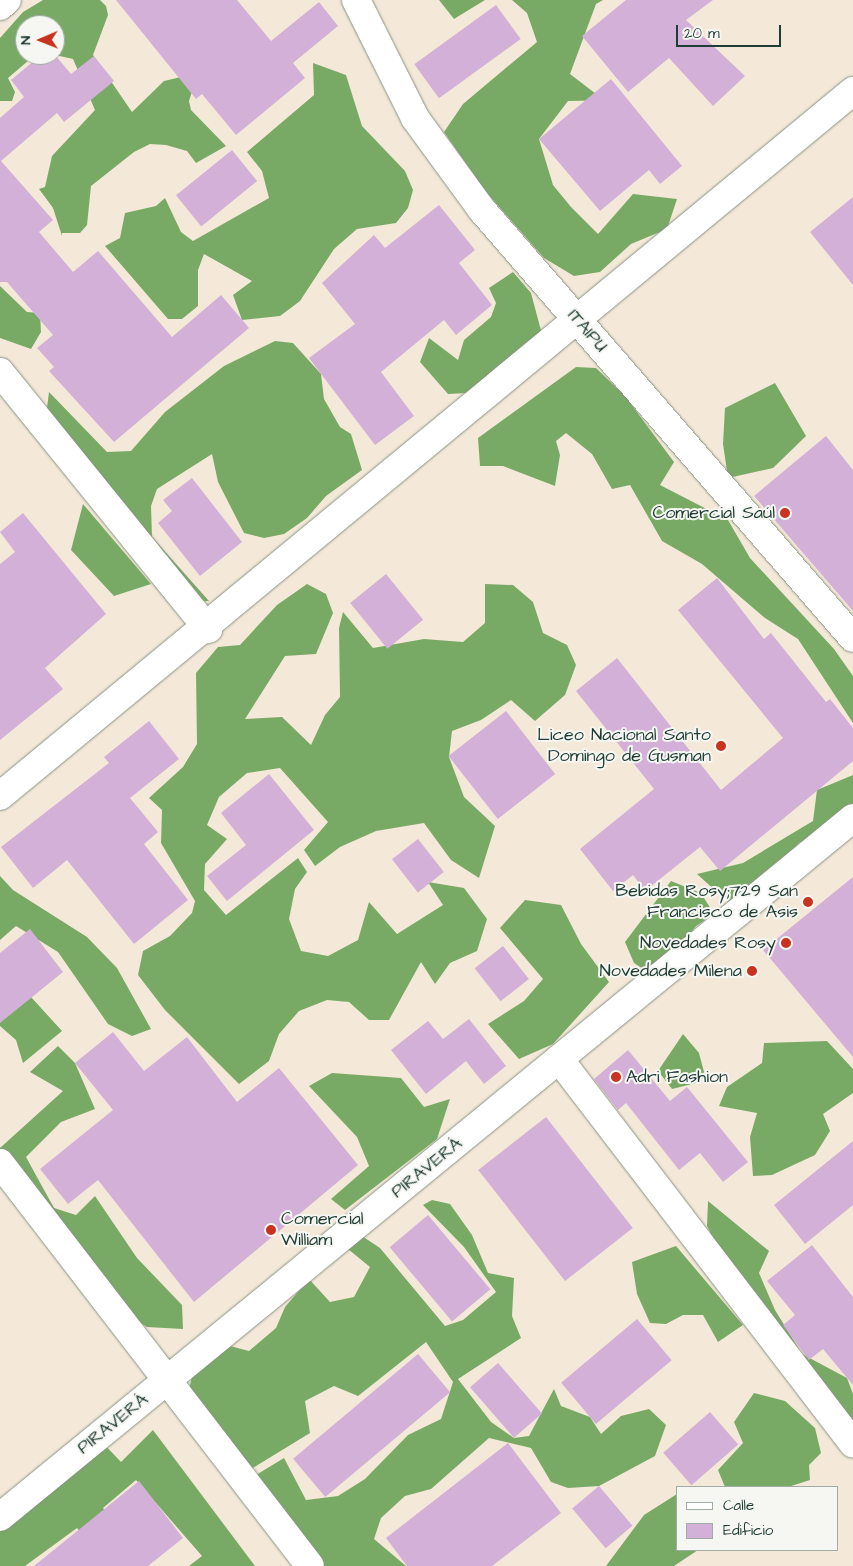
<!DOCTYPE html>
<meta charset="utf-8">
<style>
body{margin:0}
#map{position:relative;width:853px;height:1566px;overflow:hidden;background:#f4e9d8;font-family:"Architects Daughter",sans-serif}
div>[style]{position:absolute}
[style*='--x']{left:calc(var(--x)*1px);top:calc(var(--y)*1px);width:calc(var(--w)*1px);rotate:calc(var(--a)*1deg)}
.forest>*{inset:0;background:#79aa65}
.building>*{inset:0;background:#d3b0d7;transform-origin:0 0}
.roads{filter:drop-shadow(0 0 1px #8a9386) drop-shadow(0 0 1px #8a9386)}
.minor>*{height:28px;margin:-14px;padding:0 14px;transform-origin:14px;border-radius:14px;background:#fff}
.dots>*{width:14px;height:14px;translate:-50% -50%;box-sizing:border-box;border:2px solid #f6f6f2;border-radius:50%}
span{translate:-50% -50%;white-space:nowrap;text-align:center;line-height:1.15;-webkit-text-stroke:4px #f6f6f2;paint-order:stroke}
.street-label{font-size:18px;color:#1f3d34}
.poi-label{font-size:18px;color:#1f3d34}
.right{translate:-100% -50%;text-align:right}
.left{translate:0 -50%;text-align:left}
.legend{position:absolute;left:676px;top:1486px;width:162px;height:65px;box-sizing:border-box;background:#f6f6f2;border:1px solid #a0aca6;margin:0;padding:6px 9px;list-style:none;font-size:15px;color:#1f3d34}
.legend li{display:flex;align-items:center;gap:10px;height:25px}
.legend b{width:25px;border:1px solid #a0aca6}
.north{position:absolute;left:15px;top:15px;width:50px;height:50px;box-sizing:border-box;background:#f6f6f2;border:1px solid #a0aca6;border-radius:50%;rotate:269deg;font-size:14px;font-weight:700;line-height:20px;text-align:center;color:#1f3d34}
.north::after{content:'';display:block;margin:auto;width:18px;height:22px;background:#c8321e;clip-path:polygon(50% 0,100% 100%,50% 72%,0 100%)}
.scale{position:absolute;left:676px;top:25px;width:105px;height:22px;box-sizing:border-box;border:2px solid #1f3d34;border-top:0;padding-left:6px;font-size:15px;line-height:18px;white-space:nowrap;color:#1f3d34;-webkit-text-stroke:4px #f6f6f2;paint-order:stroke}
</style>
<div id="map">
<div class="forest">
<div style="clip-path:polygon(43px 0,100px 0,106px 6px,108px 15px,93px 55px,132px 112px,164px 81px,198px 73px,189px 101px,191px 110px,226px 146px,196px 163px,187px 151px,166px 145px,150px 144px,134px 152px,91px 186px,87px 225px,80px 233px,62px 233px,62px 236px,53px 208px,39px 189px,45px 187px,52px 156px,95px 110px,73px 59px,55px 55px,55px 25px,25px 25px,25px 55px,35px 55px,8px 78px,15px 92px,12px 101px,0 101px,0 38px,23px 12px)"></div>
<div style="clip-path:polygon(439px 0,485px 0,454px 19px)"></div>
<div style="clip-path:polygon(512px 0,603px 0,596px 4px,570px 74px,600px 97px,621px 100px,568px 101px,539px 139px,553px 185px,571px 207px,598px 234px,633px 194px,677px 199px,667px 229px,631px 244px,600px 272px,574px 276px,544px 258px,486px 192px,444px 132px,463px 104px,537px 42px,527px 13px)"></div>
<div style="clip-path:polygon(313px 63px,346px 75px,362px 126px,405px 171px,413px 190px,408px 208px,396px 223px,357px 229px,334px 249px,300px 301px,280px 316px,242px 320px,233px 295px,252px 281px,204px 254px,198px 270px,198px 306px,182px 319px,168px 319px,105px 246px,120px 238px,125px 213px,156px 206px,165px 198px,181px 232px,193px 241px,269px 198px,262px 171px,247px 152px,314px 95px)"></div>
<div style="clip-path:polygon(513px 272px,531px 293px,543px 338px,525px 344px,467px 393px,448px 394px,420px 362px,429px 338px,458px 360px,464px 340px,491px 317px,496px 303px,489px 288px)"></div>
<div style="clip-path:polygon(0 286px,27px 312px,40px 313px,41px 332px,31px 349px,0 338px)"></div>
<div style="clip-path:polygon(275px 341px,293px 343px,321px 374px,324px 399px,340px 427px,351px 434px,362px 470px,326px 496px,307px 518px,284px 534px,264px 538px,244px 533px,218px 482px,212px 454px,157px 489px,151px 506px,152px 537px,209px 601px,190px 601px,46px 416px,49px 392px,107px 452px,131px 451px,165px 412px,224px 366px)"></div>
<div style="clip-path:polygon(576px 367px,596px 368px,625px 396px,674px 462px,660px 485px,728px 520px,750px 558px,834px 649px,853px 676px,853px 723px,798px 639px,765px 618px,702px 564px,662px 541px,630px 485px,612px 489px,592px 454px,566px 433px,556px 441px,560px 455px,555px 486px,503px 466px,480px 466px,478px 438px)"></div>
<div style="clip-path:polygon(775px 383px,806px 436px,773px 468px,728px 478px,723px 444px,725px 408px)"></div>
<div style="clip-path:polygon(83px 504px,151px 584px,114px 596px,71px 550px)"></div>
<div style="clip-path:polygon(307px 584px,326px 594px,333px 613px,316px 654px,285px 656px,245px 719px,282px 717px,311px 745px,325px 715px,340px 697px,339px 628px,343px 612px,373px 648px,424px 639px,463px 642px,485px 623px,485px 584px,513px 585px,533px 602px,543px 633px,567px 645px,576px 665px,565px 695px,535px 721px,511px 700px,481px 720px,452px 731px,449px 757px,464px 797px,495px 826px,479px 878px,451px 860px,424px 823px,376px 831px,340px 847px,315px 866px,304px 850px,328px 822px,280px 768px,247px 773px,219px 797px,207px 825px,227px 839px,205px 864px,204px 890px,226px 915px,298px 858px,307px 872px,295px 889px,289px 919px,301px 951px,328px 956px,358px 940px,369px 902px,397px 934px,443px 905px,428px 882px,464px 888px,487px 919px,477px 951px,450px 963px,435px 984px,421px 962px,389px 1020px,369px 1020px,349px 1002px,327px 1000px,299px 1011px,279px 1034px,269px 1061px,239px 1084px,165px 1010px,138px 975px,143px 951px,170px 936px,192px 913px,195px 901px,161px 843px,162px 810px,149px 798px,183px 767px,197px 744px,196px 673px,218px 647px,240px 645px,277px 605px)"></div>
<div style="clip-path:polygon(853px 775px,853px 808px,822px 834px,799px 843px,780px 870px,728px 902px,697px 874px,743px 863px,813px 821px,817px 790px)"></div>
<div style="clip-path:polygon(0 876px,13px 890px,87px 937px,117px 968px,151px 1029px,132px 1036px,108px 1024px,58px 952px,16px 926px,0 940px)"></div>
<div style="clip-path:polygon(671px 881px,701px 893px,714px 914px,696px 926px,657px 978px,634px 963px,625px 942px)"></div>
<div style="clip-path:polygon(525px 900px,561px 905px,581px 944px,609px 982px,553px 1044px,519px 1059px,488px 1024px,524px 1001px,543px 979px,500px 928px)"></div>
<div style="clip-path:polygon(0 963px,62px 1031px,23px 1063px,16px 1040px,0 1026px)"></div>
<div style="clip-path:polygon(683px 1034px,699px 1053px,704px 1072px,696px 1083px,672px 1089px,658px 1071px)"></div>
<div style="clip-path:polygon(827px 1041px,853px 1069px,853px 1093px,823px 1114px,830px 1131px,815px 1155px,772px 1175px,753px 1176px,750px 1137px,757px 1113px,719px 1106px,727px 1087px,762px 1063px,764px 1043px)"></div>
<div style="clip-path:polygon(58px 1046px,75px 1063px,95px 1109px,61px 1122px,26px 1157px,54px 1208px,76px 1215px,95px 1196px,137px 1258px,182px 1305px,183px 1329px,147px 1327px,114px 1306px,0 1168px,0 1148px,63px 1091px,30px 1072px)"></div>
<div style="clip-path:polygon(332px 1073px,401px 1078px,424px 1107px,450px 1099px,437px 1139px,345px 1210px,331px 1199px,369px 1166px,357px 1137px,309px 1086px)"></div>
<div style="clip-path:polygon(432px 1200px,450px 1204px,472px 1235px,488px 1273px,514px 1278px,512px 1316px,521px 1338px,458px 1379px,491px 1422px,514px 1438px,529px 1436px,554px 1389px,561px 1406px,590px 1417px,601px 1434px,621px 1416px,649px 1409px,666px 1425px,655px 1456px,599px 1486px,568px 1488px,551px 1482px,531px 1448px,489px 1438px,431px 1489px,405px 1496px,381px 1518px,374px 1539px,406px 1566px,313px 1566px,251px 1478px,284px 1458px,306px 1500px,338px 1496px,365px 1479px,408px 1435px,441px 1419px,453px 1382px,426px 1342px,358px 1396px,334px 1386px,305px 1401px,310px 1433px,251px 1469px,189px 1390px,194px 1367px,211px 1351px,230px 1346px,249px 1351px,276px 1328px,285px 1307px,309px 1279px,330px 1302px,354px 1297px,370px 1267px,348px 1249px,359px 1234px,380px 1248px,445px 1326px,463px 1320px,496px 1292px,464px 1247px,423px 1205px)"></div>
<div style="clip-path:polygon(708px 1201px,769px 1251px,759px 1273px,775px 1310px,802px 1354px,847px 1378px,853px 1394px,853px 1430px,734px 1279px,707px 1226px)"></div>
<div style="clip-path:polygon(676px 1246px,743px 1325px,718px 1342px,703px 1315px,683px 1315px,666px 1324px,650px 1323px,637px 1294px,632px 1262px)"></div>
<div style="clip-path:polygon(754px 1393px,785px 1401px,815px 1428px,821px 1453px,809px 1465px,810px 1480px,788px 1487px,725px 1487px,718px 1470px,743px 1443px,734px 1422px)"></div>
<div style="clip-path:polygon(153px 1430px,255px 1566px,189px 1566px,202px 1556px,136px 1480px,103px 1508px,144px 1566px,107px 1566px,77px 1528px,25px 1566px,0 1566px,0 1531px,101px 1441px,121px 1462px)"></div>
<div style="clip-path:polygon(677px 1494px,677px 1550px,698px 1550px,674px 1566px,606px 1566px,644px 1515px)"></div>
</div>
<div class="building">
<div style="clip-path:polygon(116px 0,237px 0,271px 41px,319px 2px,338px 26px,293px 63px,305px 78px,236px 135px,202px 94px,196px 99px)"></div>
<div style="clip-path:polygon(626px 0,713px 0,686px 20px,745px 76px,713px 106px,669px 58px,628px 92px,582px 36px)"></div>
<div style="left:496px;top:5px;width:42px;height:101px;rotate:54deg"></div>
<div style="clip-path:polygon(41px 55px,55px 55px,71px 74px,94px 56px,114px 81px,64px 122px,57px 113px,1px 161px,53px 220px,39px 232px,73px 272px,98px 251px,172px 337px,221px 295px,249px 328px,114px 442px,49px 371px,54px 367px,37px 348px,53px 335px,7px 282px,0 282px,0 118px,24px 97px,11px 80px)"></div>
<div style="clip-path:polygon(611px 79px,682px 166px,660px 184px,649px 170px,600px 211px,539px 139px)"></div>
<div style="left:232px;top:150px;width:40px;height:72px;rotate:51deg"></div>
<div style="clip-path:polygon(853px 197px,853px 285px,810px 232px)"></div>
<div style="clip-path:polygon(439px 205px,475px 250px,459px 263px,492px 305px,456px 335px,444px 320px,381px 372px,414px 416px,375px 445px,309px 358px,355px 324px,322px 283px,374px 235px,385px 248px)"></div>
<div style="clip-path:polygon(826px 436px,853px 470px,853px 611px,754px 496px)"></div>
<div style="clip-path:polygon(192px 478px,242px 542px,200px 576px,158px 523px,172px 511px,163px 500px)"></div>
<div style="clip-path:polygon(23px 513px,106px 614px,45px 668px,63px 689px,0 740px,0 564px,15px 552px,0 532px)"></div>
<div style="left:386px;top:574px;width:59px;height:46px;rotate:51deg"></div>
<div style="clip-path:polygon(717px 578px,764px 639px,771px 633px,826px 702px,830px 699px,853px 728px,853px 761px,720px 871px,700px 847px,645px 891px,633px 875px,613px 891px,580px 849px,654px 789px,576px 691px,617px 658px,721px 790px,783px 738px,678px 610px)"></div>
<div style="left:506px;top:711px;width:80px;height:73px;rotate:52deg"></div>
<div style="clip-path:polygon(149px 721px,179px 759px,130px 798px,158px 832px,144px 844px,188px 900px,134px 944px,67px 860px,33px 888px,1px 847px,109px 763px,104px 757px)"></div>
<div style="clip-path:polygon(269px 774px,314px 830px,227px 901px,207px 876px,246px 845px,221px 813px)"></div>
<div style="left:418px;top:839px;width:42px;height:33px;rotate:52deg"></div>
<div style="clip-path:polygon(853px 877px,853px 1057px,763px 950px)"></div>
<div style="clip-path:polygon(30px 929px,63px 972px,0 1023px,0 953px)"></div>
<div style="left:503px;top:946px;width:42px;height:36px;rotate:52deg"></div>
<div style="clip-path:polygon(469px 1019px,506px 1066px,484px 1084px,466px 1061px,426px 1094px,391px 1050px,428px 1021px,443px 1039px)"></div>
<div style="clip-path:polygon(113px 1032px,144px 1071px,187px 1037px,237px 1102px,279px 1068px,358px 1165px,194px 1302px,98px 1180px,68px 1204px,40px 1169px,113px 1110px,75px 1063px)"></div>
<div style="clip-path:polygon(628px 1050px,670px 1101px,687px 1087px,748px 1162px,723px 1182px,700px 1153px,679px 1170px,626px 1103px,618px 1110px,594px 1079px)"></div>
<div style="left:546px;top:1117px;width:141px;height:86px;rotate:52deg"></div>
<div style="clip-path:polygon(853px 1141px,853px 1205px,805px 1244px,774px 1205px)"></div>
<div style="left:428px;top:1215px;width:97px;height:50px;rotate:50deg"></div>
<div style="clip-path:polygon(812px 1245px,853px 1297px,853px 1385px,823px 1349px,809px 1360px,783px 1325px,795px 1315px,767px 1281px)"></div>
<div style="left:637px;top:1319px;width:54px;height:99px;rotate:50deg"></div>
<div style="left:418px;top:1354px;width:50px;height:163px;rotate:50deg"></div>
<div style="left:498px;top:1363px;width:67px;height:37px;rotate:49deg"></div>
<div style="left:710px;top:1412px;width:43px;height:62px;rotate:49deg"></div>
<div style="clip-path:polygon(508px 1443px,561px 1513px,492px 1566px,407px 1566px,386px 1538px)"></div>
<div style="clip-path:polygon(139px 1481px,183px 1538px,148px 1566px,34px 1566px)"></div>
<div style="left:599px;top:1486px;width:52px;height:35px;rotate:50deg"></div>
</div>
<div class="roads">
<div class="minor">
<div style="--x:356;--y:0;--w:132;--a:63.4"></div>
<div style="--x:415;--y:118;--w:114;--a:53.9"></div>
<div style="--x:482;--y:210;--w:566;--a:49.08"></div>
<div style="--x:0;--y:6;--w:9;--a:-41"></div>
<div style="--x:0;--y:372;--w:331;--a:51"></div>
<div style="--x:0;--y:796;--w:1107;--a:-39.57"></div>
<div style="--x:559;--y:1059;--w:484;--a:52.6"></div>
<div style="--x:0;--y:1163;--w:508;--a:52.43"></div>
<div style="--x:0;--y:1517;--w:1103;--a:-39.33"></div>
</div>
</div>
<div class="dots">
<div style="left:785px;top:513px;background:#c8321e"></div>
<div style="left:721px;top:746px;background:#c8321e"></div>
<div style="left:808px;top:902px;background:#c8321e"></div>
<div style="left:786px;top:943px;background:#c8321e"></div>
<div style="left:752px;top:971px;background:#c8321e"></div>
<div style="left:616px;top:1077px;background:#c8321e"></div>
<div style="left:271px;top:1230px;background:#c8321e"></div>
</div>
<div class="street-label">
<span style="left:587px;top:331px;rotate:49deg">ITAIPU</span>
<span style="left:427px;top:1168px;rotate:-39deg">PIRAVERÁ</span>
<span style="left:113px;top:1424px;rotate:-39deg">PIRAVERÁ</span>
</div>
<div class="poi-label">
<span class="right" style="left:775px;top:513px">Comercial Saúl</span>
<span class="right" style="left:711px;top:746px">Liceo Nacional Santo<br>Domingo de Gusman</span>
<span class="right" style="left:798px;top:902px">Bebidas Rosy;729 San<br>Francisco de Asis</span>
<span class="right" style="left:776px;top:943px">Novedades Rosy</span>
<span class="right" style="left:742px;top:971px">Novedades Milena</span>
<span class="left" style="left:626px;top:1077px">Adri Fashion</span>
<span class="left" style="left:281px;top:1230px">Comercial<br>William</span>
</div>
<ul class="legend">
<li><b style="height:6px;background:#fff"></b>Calle</li>
<li><b style="height:14px;background:#d3b0d7"></b>Edificio</li>
</ul>
<div class="north">N</div>
<div class="scale">20 m</div>
</div>
